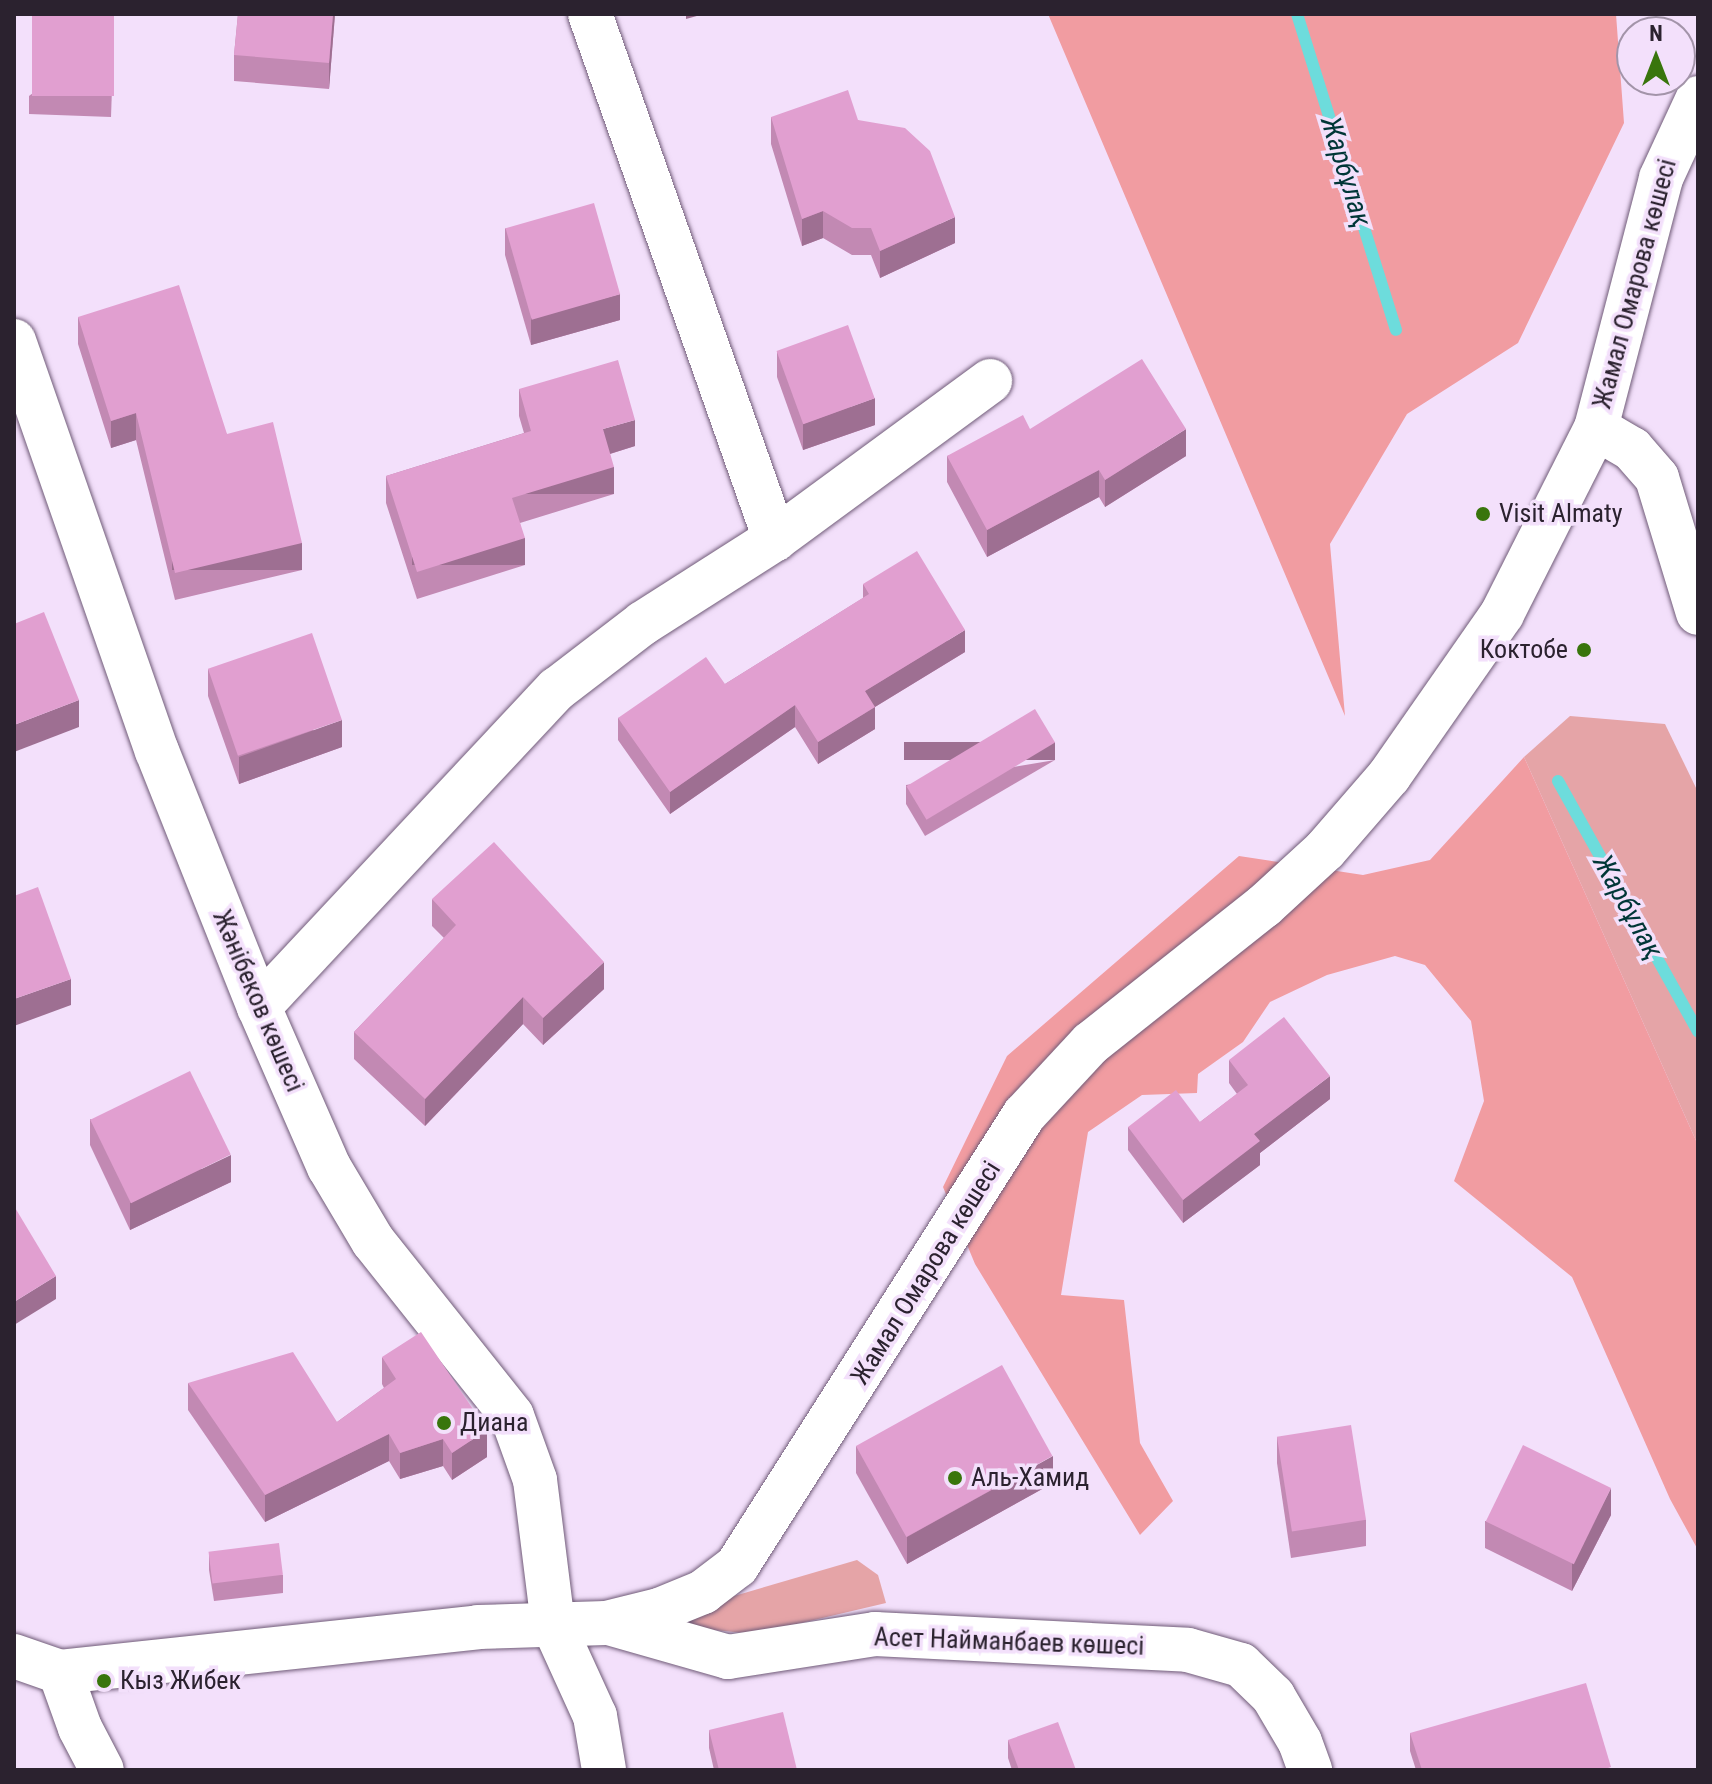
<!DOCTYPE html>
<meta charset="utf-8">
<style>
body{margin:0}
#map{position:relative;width:1712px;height:1784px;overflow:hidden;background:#f3e0fb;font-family:"Roboto Condensed",sans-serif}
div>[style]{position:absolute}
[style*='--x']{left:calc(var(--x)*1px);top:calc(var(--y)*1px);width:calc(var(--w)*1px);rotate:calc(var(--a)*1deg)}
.green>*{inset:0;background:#e5a4a7}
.forest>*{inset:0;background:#f19ca1}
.stream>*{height:12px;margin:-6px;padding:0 6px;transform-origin:6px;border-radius:6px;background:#6ddcdc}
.roads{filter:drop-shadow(0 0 2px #705b78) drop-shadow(0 0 2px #705b78)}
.minor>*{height:44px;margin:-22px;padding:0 22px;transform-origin:22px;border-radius:22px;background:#fff}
.wall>*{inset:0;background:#c289b3}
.shaded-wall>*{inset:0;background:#9e6f92;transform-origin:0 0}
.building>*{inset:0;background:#e19fd0;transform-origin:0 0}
.dots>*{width:22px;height:22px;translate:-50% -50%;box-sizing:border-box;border:4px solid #f3e0fb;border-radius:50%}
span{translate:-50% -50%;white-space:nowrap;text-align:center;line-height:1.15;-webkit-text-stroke:7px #f3e0fb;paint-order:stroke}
.street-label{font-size:26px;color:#2b222f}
.poi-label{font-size:26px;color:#2b222f}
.left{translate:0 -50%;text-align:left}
.right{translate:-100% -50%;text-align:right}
.water-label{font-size:28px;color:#003637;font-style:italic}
.frame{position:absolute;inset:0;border:16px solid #2b222f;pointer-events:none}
.north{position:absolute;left:1616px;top:16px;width:80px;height:80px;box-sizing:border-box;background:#f3e0fb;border:2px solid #a394a9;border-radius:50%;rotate:0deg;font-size:22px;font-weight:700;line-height:32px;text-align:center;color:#2b222f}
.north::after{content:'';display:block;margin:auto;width:28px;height:36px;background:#39750c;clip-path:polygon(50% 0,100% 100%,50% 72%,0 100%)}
</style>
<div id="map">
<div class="green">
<div style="clip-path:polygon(1570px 716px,1665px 724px,1698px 792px,1698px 1145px,1524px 757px)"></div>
<div style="clip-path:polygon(857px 1560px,878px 1575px,886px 1603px,755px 1634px,642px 1623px)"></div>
</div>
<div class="forest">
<div style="clip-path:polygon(1048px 14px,1616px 14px,1624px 123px,1518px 343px,1407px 414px,1330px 544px,1345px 716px)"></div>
<div style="clip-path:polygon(1524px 757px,1698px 1145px,1698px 1550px,1670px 1499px,1572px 1277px,1454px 1181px,1484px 1101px,1471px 1021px,1425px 965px,1395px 956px,1327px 975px,1270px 1002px,1243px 1042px,1198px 1074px,1197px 1093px,1142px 1095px,1088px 1132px,1061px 1295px,1124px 1300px,1140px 1443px,1173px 1501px,1140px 1535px,975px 1264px,943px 1187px,1007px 1056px,1239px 856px,1363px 875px,1430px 860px)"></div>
</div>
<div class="stream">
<div style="--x:1297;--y:14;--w:331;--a:72.6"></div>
<div style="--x:1558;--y:781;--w:287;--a:60.8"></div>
</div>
<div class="roads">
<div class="minor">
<div style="--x:590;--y:14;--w:557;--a:70.59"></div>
<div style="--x:14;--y:341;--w:434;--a:70.8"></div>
<div style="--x:157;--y:751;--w:276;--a:68.3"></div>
<div style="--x:259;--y:1007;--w:175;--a:66.4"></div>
<div style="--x:329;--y:1167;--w:86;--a:59.3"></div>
<div style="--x:373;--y:1241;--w:223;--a:51.5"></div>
<div style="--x:512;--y:1416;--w:68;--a:70.2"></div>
<div style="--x:535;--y:1480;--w:145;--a:82.9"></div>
<div style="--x:553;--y:1624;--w:101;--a:65.5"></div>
<div style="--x:595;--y:1716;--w:55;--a:80.5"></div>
<div style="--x:1596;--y:428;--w:42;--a:30.3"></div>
<div style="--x:1632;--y:449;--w:38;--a:49"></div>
<div style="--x:1657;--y:478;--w:141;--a:73.1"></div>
<div style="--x:259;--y:1007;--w:436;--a:-46.9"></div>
<div style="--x:557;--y:689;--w:108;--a:-37.5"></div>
<div style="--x:643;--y:623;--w:156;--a:-32.5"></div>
<div style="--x:775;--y:539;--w:267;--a:-36.3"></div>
<div style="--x:609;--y:1623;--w:124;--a:15.9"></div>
<div style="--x:728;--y:1657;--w:149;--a:-8.9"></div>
<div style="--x:875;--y:1634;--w:313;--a:2.9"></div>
<div style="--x:1188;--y:1650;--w:55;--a:15.8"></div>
<div style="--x:1241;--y:1665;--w:45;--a:44.1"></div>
<div style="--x:1273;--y:1696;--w:53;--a:59.6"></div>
<div style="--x:1300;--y:1742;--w:30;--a:70"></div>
<div style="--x:14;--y:1656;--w:49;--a:19.2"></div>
<div style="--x:60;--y:1672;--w:420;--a:-6.1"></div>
<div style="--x:478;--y:1627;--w:128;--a:-1.8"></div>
<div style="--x:606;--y:1623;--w:55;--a:-13.8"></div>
<div style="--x:659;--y:1610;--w:48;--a:-22.2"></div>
<div style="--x:703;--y:1592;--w:43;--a:-37.4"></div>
<div style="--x:737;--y:1566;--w:535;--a:-57.53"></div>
<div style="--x:1024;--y:1115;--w:98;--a:-47.1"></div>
<div style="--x:1091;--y:1043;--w:221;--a:-38.4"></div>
<div style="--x:1264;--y:906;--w:83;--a:-42.6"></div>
<div style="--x:1325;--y:850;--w:98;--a:-49.1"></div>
<div style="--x:1389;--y:776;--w:198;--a:-55.1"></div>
<div style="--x:1502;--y:614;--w:208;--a:-63.2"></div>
<div style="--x:1596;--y:428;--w:258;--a:-75.4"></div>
<div style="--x:1661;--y:178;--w:88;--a:-65.2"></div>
<div style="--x:60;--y:1672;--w:59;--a:70.3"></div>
<div style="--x:80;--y:1728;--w:47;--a:62.4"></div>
</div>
</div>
<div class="wall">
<div style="clip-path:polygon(238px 14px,335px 14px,329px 89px,234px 81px,234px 55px)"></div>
<div style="clip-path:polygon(114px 32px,111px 117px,29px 114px,29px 96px)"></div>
<div style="clip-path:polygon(771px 117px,858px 120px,955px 243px,880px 278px,871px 255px,852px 255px,823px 238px,802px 246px,771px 144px)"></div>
<div style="clip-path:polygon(505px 228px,620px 320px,531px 345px,505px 255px)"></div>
<div style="clip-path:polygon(78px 317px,227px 434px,302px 570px,175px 600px,136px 440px,111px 448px,78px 344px)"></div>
<div style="clip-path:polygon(777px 351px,875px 425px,803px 450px,777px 377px)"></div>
<div style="clip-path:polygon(519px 389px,635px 446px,610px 454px,614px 494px,520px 523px,525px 565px,417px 599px,386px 503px,386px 476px,524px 433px,519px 416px)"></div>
<div style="clip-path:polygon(1030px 429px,1186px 456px,1105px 507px,1099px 497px,987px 557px,947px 482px,947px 456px)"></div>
<div style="clip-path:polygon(863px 584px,965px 652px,875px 707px,875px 729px,818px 764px,795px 727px,670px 814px,618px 740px,618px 718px,725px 684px,863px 598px)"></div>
<div style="clip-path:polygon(208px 669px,342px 747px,239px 784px,208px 696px)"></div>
<div style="clip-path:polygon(1055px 760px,925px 836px,906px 804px,906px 785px)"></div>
<div style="clip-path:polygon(432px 899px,604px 989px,543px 1045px,523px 1024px,425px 1126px,354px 1059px,354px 1032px,444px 938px,432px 926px)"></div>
<div style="clip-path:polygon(1229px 1060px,1330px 1099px,1260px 1153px,1260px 1165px,1183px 1223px,1128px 1150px,1128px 1127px,1200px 1122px,1237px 1094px,1229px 1083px)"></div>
<div style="clip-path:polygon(90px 1119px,231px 1182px,130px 1230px,90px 1145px)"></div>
<div style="clip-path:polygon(382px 1357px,487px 1457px,452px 1480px,443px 1466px,400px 1479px,389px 1461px,265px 1522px,188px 1410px,188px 1383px,337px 1422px,384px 1388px,382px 1384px)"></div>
<div style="clip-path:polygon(1277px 1437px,1366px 1520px,1366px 1546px,1291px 1558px,1277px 1463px)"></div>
<div style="clip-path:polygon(856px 1446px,1053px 1483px,907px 1564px,856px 1473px)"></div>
<div style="clip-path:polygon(1611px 1515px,1572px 1591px,1485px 1548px,1485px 1521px)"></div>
<div style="clip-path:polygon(209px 1552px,283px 1575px,283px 1593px,214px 1601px,209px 1570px)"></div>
<div style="clip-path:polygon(709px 1730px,797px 1770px,714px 1770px,709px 1748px)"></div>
<div style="clip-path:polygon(1410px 1733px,1611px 1770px,1416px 1770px,1410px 1751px)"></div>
<div style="clip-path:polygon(1008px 1740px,1076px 1770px,1012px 1770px,1008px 1758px)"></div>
</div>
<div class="shaded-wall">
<div style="clip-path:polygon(333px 14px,335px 14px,329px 89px,329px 63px)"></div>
<div style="clip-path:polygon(686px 14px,704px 14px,686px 19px)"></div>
<div style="clip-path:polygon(823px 211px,823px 238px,802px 246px,802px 219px)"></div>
<div style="clip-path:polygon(955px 217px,955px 243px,880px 278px,880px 251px)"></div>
<div style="clip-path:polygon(620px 294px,620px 320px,531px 345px,531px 318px)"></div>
<div style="clip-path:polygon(875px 398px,875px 425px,803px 450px,803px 424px)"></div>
<div style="clip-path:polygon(136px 413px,136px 440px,111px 448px,111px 421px)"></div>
<div style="clip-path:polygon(635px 420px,635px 446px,603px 456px,603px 429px)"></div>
<div style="clip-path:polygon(1186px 429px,1186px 456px,1105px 507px,1105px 480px)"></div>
<div style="left:614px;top:467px;width:27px;height:107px;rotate:90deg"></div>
<div style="clip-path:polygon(1099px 470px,1099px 497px,987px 557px,987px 530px)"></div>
<div style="left:525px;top:538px;width:27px;height:113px;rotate:90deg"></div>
<div style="left:302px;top:543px;width:27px;height:130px;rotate:90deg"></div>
<div style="clip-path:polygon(965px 630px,965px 652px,865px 713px,865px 691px)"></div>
<div style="clip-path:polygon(79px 700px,79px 727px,14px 752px,14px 725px)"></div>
<div style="clip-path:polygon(795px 705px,795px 727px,670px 814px,670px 792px)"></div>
<div style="clip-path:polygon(875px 707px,875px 729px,818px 764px,818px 742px)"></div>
<div style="clip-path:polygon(342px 720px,342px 747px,239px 784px,239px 757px)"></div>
<div style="left:1055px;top:742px;width:18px;height:151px;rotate:90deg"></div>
<div style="clip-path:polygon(604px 962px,604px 989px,543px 1045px,543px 1018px)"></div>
<div style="clip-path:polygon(71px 979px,71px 1005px,14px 1026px,14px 999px)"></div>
<div style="clip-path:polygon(523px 997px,523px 1024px,425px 1126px,425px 1099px)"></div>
<div style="clip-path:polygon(1330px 1076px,1330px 1099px,1260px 1153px,1260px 1165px,1183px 1223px,1183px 1200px,1254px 1134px)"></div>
<div style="clip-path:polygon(231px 1155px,231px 1182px,130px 1230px,130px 1203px)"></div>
<div style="clip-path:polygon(56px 1276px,56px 1299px,14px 1325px,14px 1302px)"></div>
<div style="clip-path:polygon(487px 1430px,487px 1457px,452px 1480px,452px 1453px)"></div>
<div style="clip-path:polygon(389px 1434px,389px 1461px,265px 1522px,265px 1495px)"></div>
<div style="clip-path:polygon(443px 1439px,443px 1466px,400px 1479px,400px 1453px)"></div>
<div style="clip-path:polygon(1053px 1456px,1053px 1483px,907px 1564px,907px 1537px)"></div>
<div style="clip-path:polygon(1611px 1488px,1611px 1515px,1572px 1591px,1572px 1564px)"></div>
</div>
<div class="building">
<div style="left:32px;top:14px;width:82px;height:82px"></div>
<div style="clip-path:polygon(238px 14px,333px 14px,329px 63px,234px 55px)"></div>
<div style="clip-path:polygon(848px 90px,858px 120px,905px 128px,930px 151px,955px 217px,880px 251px,871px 228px,852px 228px,823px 211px,802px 219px,771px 117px)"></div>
<div style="left:594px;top:203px;width:95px;height:92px;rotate:74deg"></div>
<div style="clip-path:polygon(179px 285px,227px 434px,273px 422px,302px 543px,175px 573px,136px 413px,111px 421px,78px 317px)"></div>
<div style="left:848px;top:325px;width:78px;height:76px;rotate:70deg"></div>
<div style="clip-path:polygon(1142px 359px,1186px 429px,1105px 480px,1099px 470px,987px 530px,947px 456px,1023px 415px,1030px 429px)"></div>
<div style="clip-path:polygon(618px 360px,635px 420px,603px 429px,614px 467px,512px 498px,525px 538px,417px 572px,386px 476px,531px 431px,519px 389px)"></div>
<div style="clip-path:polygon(917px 551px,965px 630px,865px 691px,875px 707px,818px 742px,795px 705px,670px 792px,618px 718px,706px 657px,725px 684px,869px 594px,863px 584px)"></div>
<div style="clip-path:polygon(44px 612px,79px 700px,14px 725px,14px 624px)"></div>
<div style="left:312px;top:633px;width:92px;height:110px;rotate:71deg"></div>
<div style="left:1035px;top:709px;width:39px;height:150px;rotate:59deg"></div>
<div style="clip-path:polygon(494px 842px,604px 962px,543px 1018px,523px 997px,425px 1099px,354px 1032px,456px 925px,432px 899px)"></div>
<div style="clip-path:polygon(38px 887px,71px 979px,14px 999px,14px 896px)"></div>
<div style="clip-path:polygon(1284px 1017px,1330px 1076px,1254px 1134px,1260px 1141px,1183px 1200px,1128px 1127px,1176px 1090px,1200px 1122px,1248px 1085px,1229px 1060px)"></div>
<div style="left:190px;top:1071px;width:93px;height:111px;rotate:64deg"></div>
<div style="clip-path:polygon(14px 1206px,56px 1276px,14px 1302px)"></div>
<div style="clip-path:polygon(421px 1332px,487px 1430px,452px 1453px,443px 1439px,400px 1453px,389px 1434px,265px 1495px,188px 1383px,293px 1352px,337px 1422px,396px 1379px,382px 1357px)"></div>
<div style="left:1002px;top:1365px;width:104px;height:167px;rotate:61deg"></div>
<div style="left:1351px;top:1425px;width:96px;height:75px;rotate:81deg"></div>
<div style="left:1523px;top:1445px;width:98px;height:85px;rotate:26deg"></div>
<div style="left:279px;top:1543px;width:32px;height:71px;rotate:83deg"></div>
<div style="clip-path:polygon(1586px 1683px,1611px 1767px,1602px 1770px,1422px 1770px,1410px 1733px)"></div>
<div style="clip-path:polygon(783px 1712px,797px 1770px,719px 1770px,709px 1730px)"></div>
<div style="clip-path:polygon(1058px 1722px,1076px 1770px,1019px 1770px,1008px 1740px)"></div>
</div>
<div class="dots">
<div style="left:1483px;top:514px;background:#39750c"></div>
<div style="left:1584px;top:650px;background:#39750c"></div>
<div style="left:444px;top:1423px;background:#39750c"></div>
<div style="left:955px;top:1478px;background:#39750c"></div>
<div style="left:104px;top:1681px;background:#39750c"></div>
</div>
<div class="street-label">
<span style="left:1635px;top:284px;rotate:-75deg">Жамал Омарова көшесі</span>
<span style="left:258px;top:1001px;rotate:67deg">Жәнібеков көшесі</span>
<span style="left:926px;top:1273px;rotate:-58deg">Жамал Омарова көшесі</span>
<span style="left:1009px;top:1642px;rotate:2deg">Асет Найманбаев көшесі</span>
</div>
<div class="poi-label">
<span class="left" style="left:1499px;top:514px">Visit Almaty</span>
<span class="right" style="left:1568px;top:650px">Коктобе</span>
<span class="left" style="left:460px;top:1423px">Диана</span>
<span class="left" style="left:971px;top:1478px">Аль-Хамид</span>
<span class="left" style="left:120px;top:1681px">Кыз Жибек</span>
</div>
<div class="water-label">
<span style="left:1346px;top:172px;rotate:73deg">Жарбұлақ</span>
<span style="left:1628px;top:907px;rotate:61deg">Жарбұлақ</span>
</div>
<div class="frame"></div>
<div class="north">N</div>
</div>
